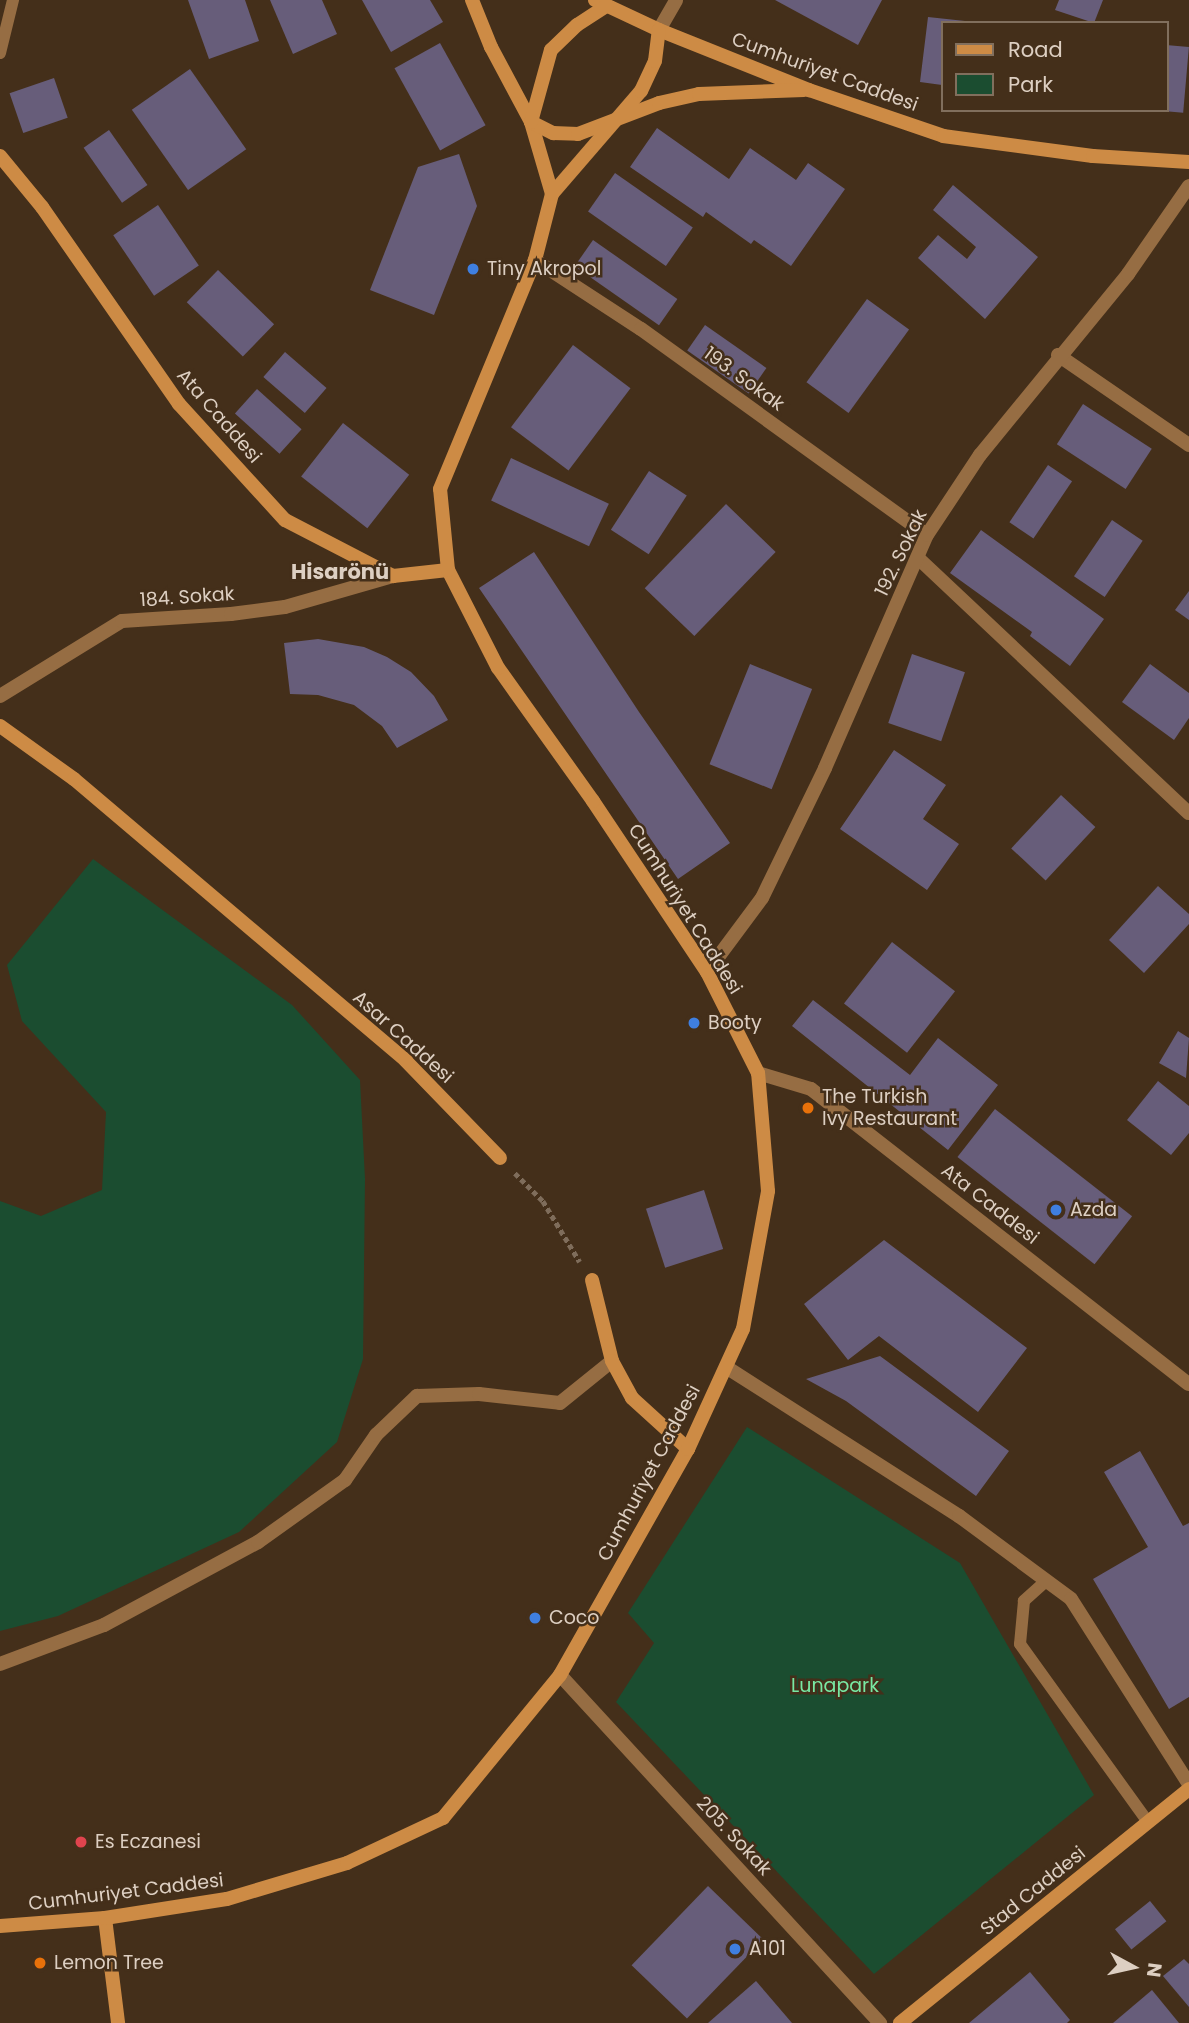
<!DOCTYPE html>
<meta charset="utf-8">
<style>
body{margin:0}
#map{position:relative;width:1189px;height:2023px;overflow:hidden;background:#442f1a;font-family:Poppins,sans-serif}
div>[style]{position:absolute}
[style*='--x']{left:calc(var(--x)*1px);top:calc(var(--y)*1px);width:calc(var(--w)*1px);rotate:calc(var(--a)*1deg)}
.green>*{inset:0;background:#1b4d30}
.building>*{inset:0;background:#675d7a;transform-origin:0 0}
.path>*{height:4.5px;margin-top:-2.25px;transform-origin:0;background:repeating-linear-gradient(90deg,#7f6d5b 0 5px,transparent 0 8.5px)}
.lane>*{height:12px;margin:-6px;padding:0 6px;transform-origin:6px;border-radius:6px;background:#966d43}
.street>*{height:14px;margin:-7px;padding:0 7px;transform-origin:7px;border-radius:7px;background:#966d43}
.secondary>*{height:14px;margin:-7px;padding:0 7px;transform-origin:7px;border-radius:7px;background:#cd8b45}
.dots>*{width:19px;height:19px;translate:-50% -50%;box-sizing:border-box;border:4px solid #442f1a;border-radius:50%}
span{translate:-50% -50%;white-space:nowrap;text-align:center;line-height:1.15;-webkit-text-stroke:5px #442f1a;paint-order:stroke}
.street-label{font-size:19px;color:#ddcfc2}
.poi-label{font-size:19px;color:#ddcfc2}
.left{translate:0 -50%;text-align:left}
.park-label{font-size:19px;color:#78e8a3}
.neighbourhood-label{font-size:21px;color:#ddcfc2;font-weight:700}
.legend{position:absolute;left:941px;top:21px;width:228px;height:91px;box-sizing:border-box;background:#442f1a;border:2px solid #816f5d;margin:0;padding:9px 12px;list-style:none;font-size:21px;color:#ddcfc2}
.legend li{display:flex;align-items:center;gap:14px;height:35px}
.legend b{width:35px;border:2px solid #816f5d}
.north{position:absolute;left:1098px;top:1932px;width:70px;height:70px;-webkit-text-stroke:5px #442f1a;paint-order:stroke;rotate:98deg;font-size:19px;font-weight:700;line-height:28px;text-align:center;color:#ddcfc2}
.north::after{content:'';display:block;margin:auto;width:24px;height:32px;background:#ddcfc2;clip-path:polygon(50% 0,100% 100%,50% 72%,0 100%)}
</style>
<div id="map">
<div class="green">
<div style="clip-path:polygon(93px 859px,292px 1005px,360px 1080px,365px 1179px,363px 1359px,337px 1442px,239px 1532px,58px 1616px,0 1631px,0 1201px,41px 1216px,102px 1190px,106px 1112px,22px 1021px,7px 965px)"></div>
<div style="clip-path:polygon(747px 1427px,960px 1563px,1094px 1795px,874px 1974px,616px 1702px,654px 1643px,628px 1613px)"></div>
</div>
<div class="building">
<div style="clip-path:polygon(188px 0,245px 0,259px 41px,209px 59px)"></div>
<div style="clip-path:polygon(270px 0,322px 0,337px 34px,293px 54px)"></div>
<div style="clip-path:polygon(362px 0,430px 0,443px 22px,391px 52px)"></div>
<div style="clip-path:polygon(775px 0,882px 0,858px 45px)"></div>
<div style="clip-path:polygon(1059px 0,1103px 0,1094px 23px,1055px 10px)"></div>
<div style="clip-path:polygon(928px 17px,965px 21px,942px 23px,942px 85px,920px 82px)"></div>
<div style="left:440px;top:43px;width:94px;height:52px;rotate:61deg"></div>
<div style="left:1166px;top:45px;width:23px;height:66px;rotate:5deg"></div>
<div style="left:190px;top:69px;width:98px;height:71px;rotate:55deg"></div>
<div style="left:54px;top:78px;width:42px;height:47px;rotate:71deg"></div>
<div style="clip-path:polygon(657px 128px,729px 179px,750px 148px,796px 180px,808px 163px,845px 189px,791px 266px,754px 240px,751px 244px,706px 212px,703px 217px,630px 167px)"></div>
<div style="left:109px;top:130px;width:67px;height:31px;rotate:55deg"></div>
<div style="clip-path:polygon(459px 154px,477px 206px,434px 315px,370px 290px,418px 167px)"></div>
<div style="left:615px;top:173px;width:95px;height:47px;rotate:35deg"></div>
<div style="clip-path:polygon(953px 185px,1038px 257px,985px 319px,918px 258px,938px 235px,967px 259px,976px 247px,933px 210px)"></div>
<div style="left:158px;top:205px;width:73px;height:54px;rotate:56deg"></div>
<div style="left:593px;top:240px;width:103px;height:32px;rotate:35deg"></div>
<div style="left:218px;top:270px;width:78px;height:45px;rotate:44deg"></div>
<div style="left:867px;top:299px;width:52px;height:103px;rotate:36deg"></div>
<div style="left:705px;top:325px;width:75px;height:31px;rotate:35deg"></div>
<div style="left:573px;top:345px;width:72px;height:103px;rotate:37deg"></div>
<div style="left:285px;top:352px;width:55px;height:33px;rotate:41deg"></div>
<div style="left:257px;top:389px;width:60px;height:33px;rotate:42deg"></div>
<div style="left:1083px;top:404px;width:82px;height:48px;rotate:33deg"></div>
<div style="left:343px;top:423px;width:84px;height:68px;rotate:38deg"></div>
<div style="left:511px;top:458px;width:108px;height:47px;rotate:25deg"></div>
<div style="left:1048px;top:465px;width:29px;height:69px;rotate:34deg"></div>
<div style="left:649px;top:471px;width:45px;height:70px;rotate:33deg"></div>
<div style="left:726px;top:504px;width:69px;height:117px;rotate:44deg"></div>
<div style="left:1112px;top:520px;width:37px;height:68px;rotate:34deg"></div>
<div style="clip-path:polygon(981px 530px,1104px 619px,1070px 666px,1030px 636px,1032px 632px,950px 573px)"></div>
<div style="clip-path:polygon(534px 552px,639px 712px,730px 843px,678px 879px,479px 588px)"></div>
<div style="clip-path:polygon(1189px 591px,1189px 620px,1175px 610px)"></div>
<div style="clip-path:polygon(318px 639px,364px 647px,387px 657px,411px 672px,434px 696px,448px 720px,397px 748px,382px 726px,354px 705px,318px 695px,290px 694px,284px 643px)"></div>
<div style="left:912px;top:654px;width:56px;height:73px;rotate:19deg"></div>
<div style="left:750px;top:664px;width:67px;height:108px;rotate:22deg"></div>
<div style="clip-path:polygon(1150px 664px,1189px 693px,1189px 718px,1174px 740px,1122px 702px)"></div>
<div style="clip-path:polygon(894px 750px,946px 785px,923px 819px,959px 844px,927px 890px,840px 829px)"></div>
<div style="left:1061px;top:795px;width:47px;height:73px;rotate:43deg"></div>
<div style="clip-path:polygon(1158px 886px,1189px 914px,1189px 924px,1144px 973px,1109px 940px)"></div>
<div style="left:892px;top:942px;width:80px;height:78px;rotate:38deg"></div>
<div style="clip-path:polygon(813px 1000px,910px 1075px,938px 1038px,998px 1085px,948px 1150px,792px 1026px)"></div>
<div style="clip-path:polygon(1178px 1031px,1189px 1038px,1186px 1078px,1159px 1063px)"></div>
<div style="clip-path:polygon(1158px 1081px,1189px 1106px,1189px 1133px,1171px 1155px,1127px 1120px)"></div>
<div style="left:995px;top:1109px;width:174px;height:61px;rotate:38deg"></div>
<div style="left:704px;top:1190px;width:62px;height:61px;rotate:72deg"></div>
<div style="clip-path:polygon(884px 1240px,1027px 1348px,978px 1412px,879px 1336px,848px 1360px,804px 1304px)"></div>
<div style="clip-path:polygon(880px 1356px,1009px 1451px,976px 1496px,846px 1401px,806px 1379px)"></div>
<div style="clip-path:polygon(1140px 1451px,1183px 1526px,1189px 1523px,1189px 1697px,1169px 1709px,1093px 1579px,1148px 1547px,1104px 1472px)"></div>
<div style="left:708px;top:1886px;width:77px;height:110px;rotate:44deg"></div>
<div style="left:1150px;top:1901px;width:26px;height:45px;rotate:51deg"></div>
<div style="clip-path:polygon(1184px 1959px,1189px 1964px,1189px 2007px,1163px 1976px)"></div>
<div style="clip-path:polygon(1030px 1972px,1070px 2020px,1067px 2023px,969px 2023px)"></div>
<div style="clip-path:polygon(756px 1981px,792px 2023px,708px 2023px)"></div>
<div style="clip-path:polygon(1152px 1990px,1179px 2023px,1113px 2023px)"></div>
</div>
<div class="path">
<div style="--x:515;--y:1173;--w:40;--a:45"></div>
<div style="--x:543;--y:1201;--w:71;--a:58.8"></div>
</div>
<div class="lane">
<div style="--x:0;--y:53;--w:55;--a:-76.2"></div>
<div style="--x:1046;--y:1581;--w:30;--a:138"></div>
<div style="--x:1024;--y:1601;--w:43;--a:95.3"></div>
<div style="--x:1020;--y:1644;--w:219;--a:54.3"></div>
</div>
<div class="street">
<div style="--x:659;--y:30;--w:34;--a:-60"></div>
<div style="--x:535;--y:260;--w:126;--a:33.1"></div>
<div style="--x:641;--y:329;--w:352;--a:35.8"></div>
<div style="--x:1058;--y:355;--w:159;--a:34.5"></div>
<div style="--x:918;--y:558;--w:372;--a:43.3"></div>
<div style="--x:0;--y:696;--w:143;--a:-31.6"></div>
<div style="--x:122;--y:621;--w:109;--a:-3.7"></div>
<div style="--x:231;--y:614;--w:54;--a:-7.4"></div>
<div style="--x:285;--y:607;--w:112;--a:-16"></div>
<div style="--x:707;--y:972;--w:92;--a:-53.4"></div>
<div style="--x:762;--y:898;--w:144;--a:-64.1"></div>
<div style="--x:825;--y:768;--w:254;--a:-66.4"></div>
<div style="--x:927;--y:535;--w:96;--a:-56.5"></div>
<div style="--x:980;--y:455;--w:234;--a:-50.7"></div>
<div style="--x:1128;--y:274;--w:107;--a:-55.3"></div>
<div style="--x:758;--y:1073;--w:55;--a:16.8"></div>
<div style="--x:811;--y:1089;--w:479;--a:38"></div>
<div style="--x:726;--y:1367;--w:277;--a:32.6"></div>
<div style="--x:959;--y:1516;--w:139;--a:36.5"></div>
<div style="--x:1071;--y:1599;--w:219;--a:57.5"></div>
<div style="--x:0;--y:1664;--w:111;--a:-20.6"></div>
<div style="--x:104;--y:1625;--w:175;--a:-28.3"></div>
<div style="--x:258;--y:1542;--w:107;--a:-35.5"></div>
<div style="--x:345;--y:1480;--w:55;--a:-55.4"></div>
<div style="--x:376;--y:1435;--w:57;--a:-43.6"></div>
<div style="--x:417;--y:1396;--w:62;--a:-1.8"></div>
<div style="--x:479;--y:1394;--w:81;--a:6.3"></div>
<div style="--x:560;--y:1403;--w:67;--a:-38.9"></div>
<div style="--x:560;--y:1675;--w:473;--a:47.4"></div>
</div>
<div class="secondary">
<div style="--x:472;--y:0;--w:51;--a:68"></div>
<div style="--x:491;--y:47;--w:85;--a:61.9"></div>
<div style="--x:531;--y:122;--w:75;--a:73.7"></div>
<div style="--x:595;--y:0;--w:71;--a:25.1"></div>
<div style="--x:659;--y:30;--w:162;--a:21.8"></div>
<div style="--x:809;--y:90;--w:142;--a:18.9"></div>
<div style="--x:943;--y:136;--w:151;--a:7.6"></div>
<div style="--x:1093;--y:156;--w:96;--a:3.6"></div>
<div style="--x:531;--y:122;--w:25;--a:27"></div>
<div style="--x:553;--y:133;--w:25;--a:2"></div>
<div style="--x:578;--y:134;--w:87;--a:-20.9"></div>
<div style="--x:659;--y:103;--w:41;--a:-12.7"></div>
<div style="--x:699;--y:94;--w:105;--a:-2.2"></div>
<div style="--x:531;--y:122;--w:75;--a:-74.5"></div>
<div style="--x:551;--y:50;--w:36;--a:-44"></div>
<div style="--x:577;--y:25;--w:35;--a:-33"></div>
<div style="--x:0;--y:156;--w:66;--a:50.5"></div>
<div style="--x:42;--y:207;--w:240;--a:55.2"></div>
<div style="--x:179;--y:404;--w:157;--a:47.6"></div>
<div style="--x:285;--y:520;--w:122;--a:27.4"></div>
<div style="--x:393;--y:576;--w:55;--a:-6.2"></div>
<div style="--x:0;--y:726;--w:91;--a:35.6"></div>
<div style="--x:74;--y:779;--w:436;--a:40.3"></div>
<div style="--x:406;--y:1061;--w:135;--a:45.9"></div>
<div style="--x:592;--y:1280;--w:83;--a:76.1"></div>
<div style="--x:612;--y:1361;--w:42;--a:61.6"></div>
<div style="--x:632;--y:1398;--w:76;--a:42.3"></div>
<div style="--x:105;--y:1918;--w:106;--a:82.9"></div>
<div style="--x:0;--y:1926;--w:105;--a:-4.4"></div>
<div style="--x:105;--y:1918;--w:123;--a:-8.9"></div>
<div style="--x:227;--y:1899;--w:125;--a:-16.7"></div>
<div style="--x:347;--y:1863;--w:106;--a:-25.1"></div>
<div style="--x:443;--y:1818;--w:185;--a:-50.7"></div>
<div style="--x:560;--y:1675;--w:260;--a:-60.5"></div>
<div style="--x:688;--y:1449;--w:132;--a:-65.4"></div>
<div style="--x:743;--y:1329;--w:140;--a:-79.7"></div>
<div style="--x:768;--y:1191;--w:118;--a:-94.8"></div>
<div style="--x:758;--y:1073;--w:113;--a:-116.8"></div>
<div style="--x:707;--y:972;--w:206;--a:-123.7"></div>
<div style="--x:593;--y:801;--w:163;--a:-125.5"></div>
<div style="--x:498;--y:668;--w:110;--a:-117"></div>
<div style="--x:448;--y:570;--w:81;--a:-95.6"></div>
<div style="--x:440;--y:489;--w:248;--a:-67.5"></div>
<div style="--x:535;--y:260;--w:68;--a:-75.6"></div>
<div style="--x:552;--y:194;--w:136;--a:-49.2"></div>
<div style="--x:641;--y:91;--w:33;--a:-65"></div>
<div style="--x:655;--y:61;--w:31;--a:-83"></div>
<div style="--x:900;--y:2023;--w:372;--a:-39"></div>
</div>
<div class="dots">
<div style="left:473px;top:269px;background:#3f7fe0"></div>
<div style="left:694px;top:1023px;background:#3f7fe0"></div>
<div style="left:808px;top:1108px;background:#e8710a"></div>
<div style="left:1056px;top:1210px;background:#3f7fe0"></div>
<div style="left:535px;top:1618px;background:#3f7fe0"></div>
<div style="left:81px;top:1842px;background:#e0444e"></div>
<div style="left:735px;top:1949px;background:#3f7fe0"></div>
<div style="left:40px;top:1963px;background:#e8710a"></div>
</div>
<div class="street-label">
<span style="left:825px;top:72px;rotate:20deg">Cumhuriyet Caddesi</span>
<span style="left:744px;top:379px;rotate:36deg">193. Sokak</span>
<span style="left:219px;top:416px;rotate:49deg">Ata Caddesi</span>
<span style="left:901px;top:553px;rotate:-64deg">192. Sokak</span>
<span style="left:187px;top:597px;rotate:-4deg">184. Sokak</span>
<span style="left:685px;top:909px;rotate:58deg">Cumhuriyet Caddesi</span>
<span style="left:403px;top:1037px;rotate:42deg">Asar Caddesi</span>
<span style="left:990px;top:1204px;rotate:38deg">Ata Caddesi</span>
<span style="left:649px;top:1473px;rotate:-62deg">Cumhuriyet Caddesi</span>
<span style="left:734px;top:1836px;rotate:47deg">205. Sokak</span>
<span style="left:1033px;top:1891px;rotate:-39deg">Stad Caddesi</span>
<span style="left:126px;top:1892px;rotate:-7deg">Cumhuriyet Caddesi</span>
</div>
<div class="poi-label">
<span class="left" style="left:487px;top:269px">Tiny Akropol</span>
<span class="left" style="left:708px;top:1023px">Booty</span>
<span class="left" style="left:822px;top:1108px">The Turkish<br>Ivy Restaurant</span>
<span class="left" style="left:1070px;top:1210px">Azda</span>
<span class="left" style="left:549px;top:1618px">Coco</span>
<span class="left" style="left:95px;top:1842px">Es Eczanesi</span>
<span class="left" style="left:749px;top:1949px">A101</span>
<span class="left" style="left:54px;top:1963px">Lemon Tree</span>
</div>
<div class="park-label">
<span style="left:835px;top:1686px">Lunapark</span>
</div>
<div class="neighbourhood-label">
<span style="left:340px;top:572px">Hisarönü</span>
</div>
<ul class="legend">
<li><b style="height:9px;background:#cd8b45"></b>Road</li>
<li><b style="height:19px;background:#1b4d30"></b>Park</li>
</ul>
<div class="north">N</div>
</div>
